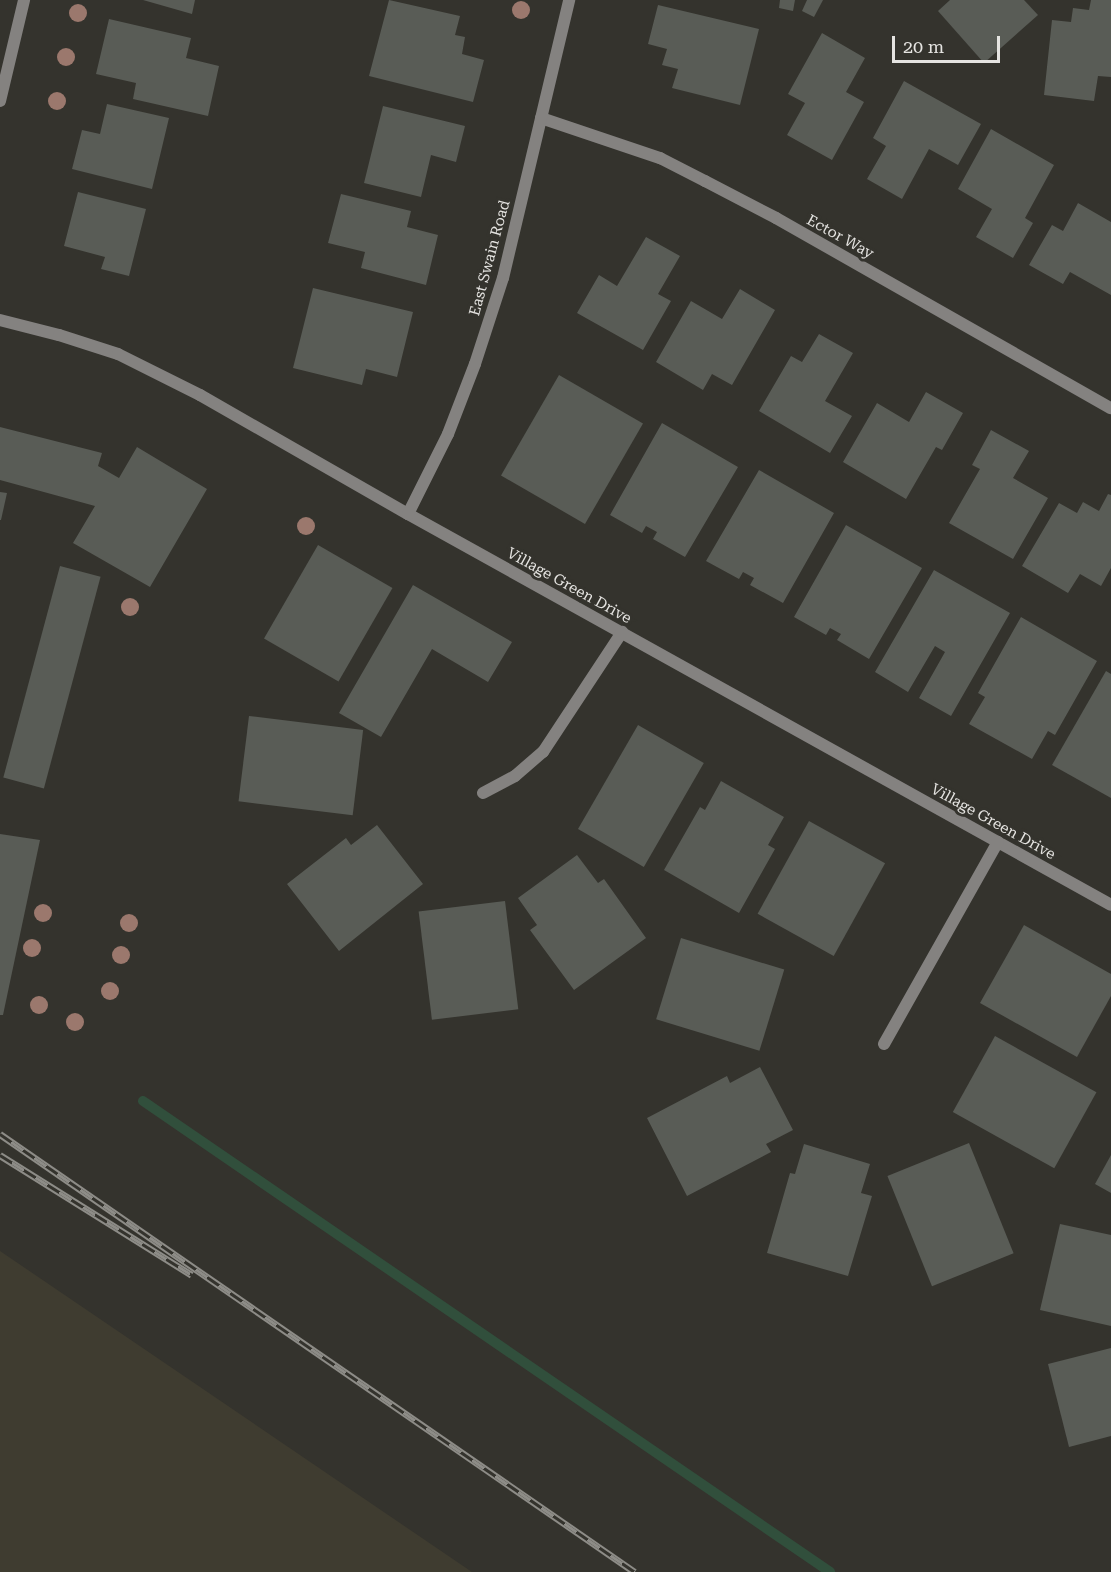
<!DOCTYPE html>
<style>
body{margin:0}
#map{position:relative;width:1111px;height:1572px;overflow:hidden;background:#34332d;font-family:"Roboto Serif",serif}
div>[style]{position:absolute}
[style*='--x']{left:calc(var(--x)*1px);top:calc(var(--y)*1px);width:calc(var(--w)*1px);rotate:calc(var(--a)*1deg)}
.built>*{inset:0;background:#3f3c30}
.stream>*{height:10px;margin:-5px;padding:0 5px;transform-origin:5px;border-radius:5px;background:#314f3c}
.building>*{inset:0;background:#595c56;transform-origin:0 0}
.minor>*{height:12px;margin:-6px;padding:0 6px;transform-origin:6px;border-radius:6px;background:#848280}
.rail>*{height:7px;margin-top:-3.5px;transform-origin:0;background:repeating-linear-gradient(90deg,#34332d 0 14px,#8d8c87 0 28px);box-sizing:border-box;border-block:2px solid #8d8c87}
.trees>*{width:18px;height:18px;margin:-9px;border-radius:50%;background:#9b786d}
span{translate:-50% -50%;white-space:nowrap;text-align:center;line-height:1.15;-webkit-text-stroke:6px #34332d;paint-order:stroke}
.street-label{font-size:15px;color:#e5e4e1}
.scale{position:absolute;left:892px;top:36px;width:108px;height:27px;box-sizing:border-box;border:3px solid #e5e4e1;border-top:0;padding-left:8px;font-size:18px;line-height:21px;white-space:nowrap;color:#e5e4e1;-webkit-text-stroke:4px #34332d;paint-order:stroke}
</style>
<div id="map">
<div class="built">
<i style="clip-path:polygon(0 1251px,472px 1572px,0 1572px)"></i>
</div>
<div class="stream">
<i style="--x:143;--y:1101;--w:833;--a:34.43"></i>
</div>
<div class="building">
<i style="clip-path:polygon(143px 0,195px 0,192px 14px)"></i>
<i style="clip-path:polygon(389px 0,460px 16px,455px 35px,465px 37px,462px 54px,484px 60px,473px 102px,369px 76px)"></i>
<i style="clip-path:polygon(780px 0,795px 0,793px 11px,779px 8px)"></i>
<i style="clip-path:polygon(807px 0,823px 0,814px 17px,802px 11px)"></i>
<i style="clip-path:polygon(950px 0,1024px 0,1038px 15px,984px 63px,938px 11px)"></i>
<i style="clip-path:polygon(1091px 0,1111px 0,1111px 77px,1098px 76px,1094px 101px,1044px 95px,1052px 20px,1071px 22px,1073px 8px,1089px 10px)"></i>
<i style="clip-path:polygon(658px 5px,759px 29px,740px 105px,672px 88px,678px 69px,662px 65px,667px 49px,648px 44px)"></i>
<i style="clip-path:polygon(109px 19px,191px 38px,186px 58px,219px 66px,208px 116px,133px 99px,136px 83px,96px 74px)"></i>
<i style="clip-path:polygon(822px 33px,865px 58px,846px 92px,864px 102px,832px 160px,787px 135px,805px 103px,788px 94px)"></i>
<i style="clip-path:polygon(904px 81px,981px 124px,958px 165px,929px 149px,902px 199px,867px 179px,886px 146px,873px 138px)"></i>
<i style="clip-path:polygon(107px 104px,169px 118px,152px 189px,72px 169px,82px 130px,100px 134px)"></i>
<i style="clip-path:polygon(383px 106px,465px 126px,456px 162px,431px 155px,421px 197px,364px 183px)"></i>
<i style="clip-path:polygon(991px 129px,1054px 165px,1025px 218px,1033px 223px,1013px 258px,976px 237px,992px 209px,958px 189px)"></i>
<i style="clip-path:polygon(78px 192px,146px 209px,129px 276px,101px 269px,105px 257px,64px 246px)"></i>
<i style="clip-path:polygon(341px 194px,411px 211px,407px 227px,438px 235px,426px 285px,361px 268px,365px 252px,328px 243px)"></i>
<i style="clip-path:polygon(1078px 203px,1111px 222px,1111px 295px,1070px 272px,1063px 284px,1029px 265px,1052px 225px,1063px 231px)"></i>
<i style="clip-path:polygon(646px 237px,680px 256px,658px 294px,671px 301px,643px 350px,577px 313px,599px 275px,617px 286px)"></i>
<i style="clip-path:polygon(313px 288px,413px 312px,397px 377px,366px 369px,362px 385px,293px 368px)"></i>
<i style="clip-path:polygon(740px 289px,775px 310px,732px 385px,712px 374px,703px 390px,656px 362px,691px 301px,722px 319px)"></i>
<i style="clip-path:polygon(819px 334px,853px 353px,825px 401px,852px 416px,830px 453px,759px 411px,791px 356px,802px 362px)"></i>
<i style="left:559px;top:375px;width:97px;height:116px;rotate:30deg"></i>
<i style="clip-path:polygon(926px 392px,963px 413px,942px 450px,936px 447px,906px 499px,843px 462px,877px 403px,909px 422px)"></i>
<i style="clip-path:polygon(662px 423px,738px 467px,685px 557px,653px 539px,657px 532px,646px 526px,642px 533px,610px 515px)"></i>
<i style="clip-path:polygon(0 427px,102px 453px,98px 466px,119px 478px,137px 447px,207px 489px,150px 587px,73px 543px,95px 506px,0 480px)"></i>
<i style="clip-path:polygon(991px 430px,1029px 451px,1013px 478px,1048px 498px,1013px 559px,949px 523px,980px 469px,972px 465px)"></i>
<i style="clip-path:polygon(759px 470px,834px 513px,783px 603px,750px 585px,754px 578px,743px 572px,739px 579px,706px 561px)"></i>
<i style="clip-path:polygon(0 492px,7px 493px,1px 520px,0 520px)"></i>
<i style="clip-path:polygon(1108px 494px,1111px 495px,1111px 568px,1101px 586px,1080px 574px,1068px 593px,1022px 566px,1059px 503px,1077px 513px,1083px 502px,1099px 511px)"></i>
<i style="clip-path:polygon(846px 525px,922px 568px,869px 659px,837px 640px,841px 634px,830px 628px,826px 635px,794px 617px)"></i>
<i style="left:318px;top:545px;width:86px;height:108px;rotate:30deg"></i>
<i style="left:60px;top:566px;width:42px;height:219px;rotate:15deg"></i>
<i style="clip-path:polygon(934px 570px,1010px 613px,951px 716px,919px 698px,945px 652px,935px 646px,908px 692px,875px 672px)"></i>
<i style="clip-path:polygon(413px 585px,512px 642px,488px 682px,432px 649px,381px 737px,339px 713px)"></i>
<i style="clip-path:polygon(1021px 617px,1097px 661px,1055px 735px,1048px 731px,1032px 759px,969px 724px,985px 697px,978px 693px)"></i>
<i style="clip-path:polygon(1106px 671px,1111px 674px,1111px 798px,1052px 765px)"></i>
<i style="left:249px;top:716px;width:115px;height:86px;rotate:7deg"></i>
<i style="left:638px;top:725px;width:76px;height:120px;rotate:30deg"></i>
<i style="clip-path:polygon(721px 781px,784px 817px,768px 845px,775px 849px,739px 913px,664px 870px,700px 807px,705px 810px)"></i>
<i style="left:809px;top:821px;width:87px;height:106px;rotate:29deg"></i>
<i style="clip-path:polygon(377px 825px,423px 884px,339px 951px,287px 884px,346px 838px,351px 845px)"></i>
<i style="clip-path:polygon(0 834px,40px 840px,3px 1015px,0 1015px)"></i>
<i style="clip-path:polygon(577px 855px,598px 883px,604px 879px,646px 938px,574px 990px,530px 930px,537px 925px,518px 898px)"></i>
<i style="left:505px;top:901px;width:109px;height:87px;rotate:83deg"></i>
<i style="clip-path:polygon(1024px 925px,1111px 974px,1111px 996px,1077px 1057px,980px 1003px)"></i>
<i style="left:681px;top:938px;width:108px;height:85px;rotate:17deg"></i>
<i style="left:995px;top:1036px;width:116px;height:87px;rotate:29deg"></i>
<i style="clip-path:polygon(760px 1067px,793px 1130px,766px 1144px,771px 1152px,687px 1196px,647px 1118px,727px 1076px,730px 1083px)"></i>
<i style="left:969px;top:1143px;width:119px;height:88px;rotate:68deg"></i>
<i style="clip-path:polygon(804px 1144px,870px 1164px,861px 1193px,872px 1196px,848px 1276px,767px 1253px,790px 1173px,795px 1174px)"></i>
<i style="clip-path:polygon(1111px 1155px,1111px 1193px,1095px 1184px)"></i>
<i style="clip-path:polygon(1060px 1224px,1111px 1235px,1111px 1326px,1040px 1310px)"></i>
<i style="clip-path:polygon(1111px 1348px,1111px 1436px,1069px 1447px,1048px 1364px)"></i>
</div>
<div class="minor">
<i style="--x:0;--y:101;--w:104;--a:-76.6"></i>
<i style="--x:541;--y:118;--w:126;--a:18.6"></i>
<i style="--x:660;--y:158;--w:51;--a:27.1"></i>
<i style="--x:705;--y:181;--w:80;--a:27.5"></i>
<i style="--x:776;--y:218;--w:385;--a:29.6"></i>
<i style="--x:0;--y:320;--w:61;--a:14.3"></i>
<i style="--x:59;--y:335;--w:62;--a:17.9"></i>
<i style="--x:118;--y:354;--w:92;--a:26.6"></i>
<i style="--x:200;--y:395;--w:240;--a:29.8"></i>
<i style="--x:408;--y:514;--w:804;--a:29.08"></i>
<i style="--x:408;--y:514;--w:89;--a:-63.4"></i>
<i style="--x:448;--y:434;--w:75;--a:-68.9"></i>
<i style="--x:475;--y:364;--w:90;--a:-72"></i>
<i style="--x:503;--y:278;--w:286;--a:-76.6"></i>
<i style="--x:483;--y:793;--w:36;--a:-28"></i>
<i style="--x:515;--y:776;--w:37;--a:-41"></i>
<i style="--x:543;--y:752;--w:144;--a:-56.6"></i>
<i style="--x:884;--y:1044;--w:232;--a:-60.6"></i>
</div>
<div class="rail">
<i style="--x:0;--y:1134;--w:771;--a:34.6"></i>
<i style="--x:0;--y:1155;--w:226;--a:32"></i>
</div>
<div class="trees">
<i style="left:521px;top:10px"></i>
<i style="left:78px;top:13px"></i>
<i style="left:66px;top:57px"></i>
<i style="left:57px;top:101px"></i>
<i style="left:306px;top:526px"></i>
<i style="left:130px;top:607px"></i>
<i style="left:43px;top:913px"></i>
<i style="left:129px;top:923px"></i>
<i style="left:32px;top:948px"></i>
<i style="left:121px;top:955px"></i>
<i style="left:110px;top:991px"></i>
<i style="left:39px;top:1005px"></i>
<i style="left:75px;top:1022px"></i>
</div>
<div class="street-label">
<span style="left:840px;top:237px;rotate:29deg">Ector Way</span>
<span style="left:490px;top:258px;rotate:-75deg">East Swain Road</span>
<span style="left:569px;top:586px;rotate:29deg">Village Green Drive</span>
<span style="left:993px;top:822px;rotate:29deg">Village Green Drive</span>
</div>
<div class="scale">20 m</div>
</div>
